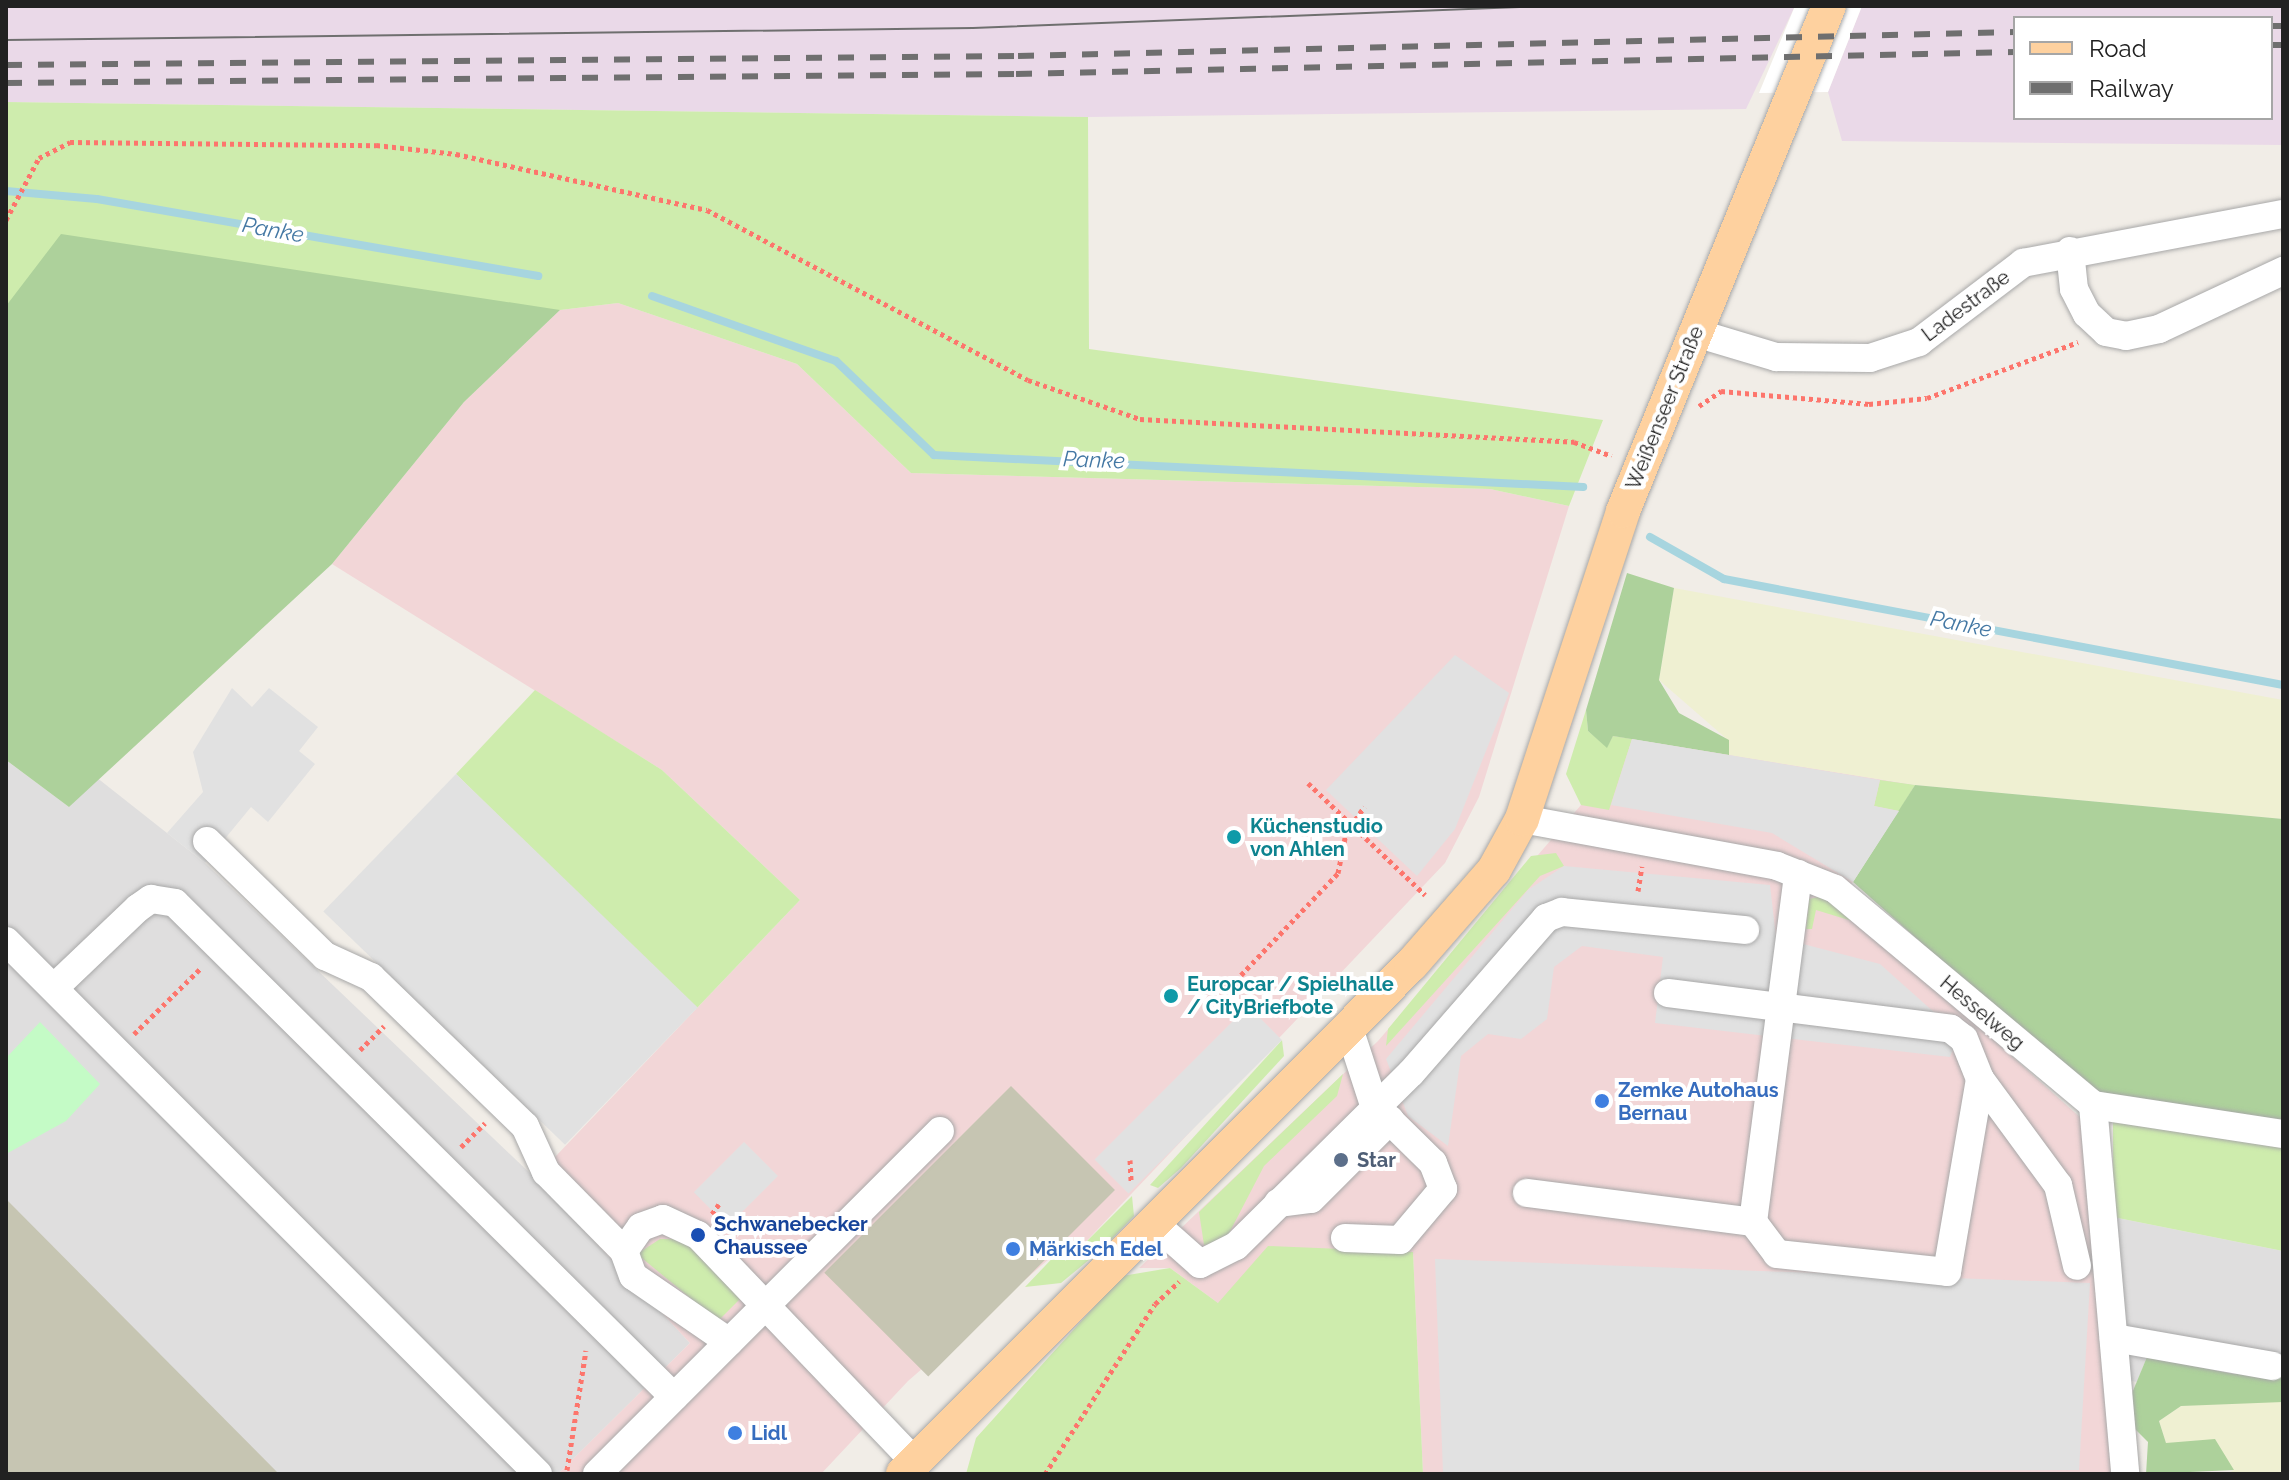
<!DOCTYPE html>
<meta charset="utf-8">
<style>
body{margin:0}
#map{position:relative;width:2289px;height:1480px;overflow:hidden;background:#f1ede7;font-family:Raleway,sans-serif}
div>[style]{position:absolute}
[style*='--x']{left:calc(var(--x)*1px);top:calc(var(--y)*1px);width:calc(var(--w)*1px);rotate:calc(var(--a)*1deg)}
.residential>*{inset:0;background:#dfdede}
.commercial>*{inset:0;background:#f2d6d7}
.industrial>*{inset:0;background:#ead9e8}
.construction>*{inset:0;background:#c6c5b2;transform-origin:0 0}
.farmland>*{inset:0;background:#eff0d2}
.grass>*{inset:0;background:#ceecad}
.forest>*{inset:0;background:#add19b}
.park>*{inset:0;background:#c4fbc6}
.parking>*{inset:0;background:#e1e1e1;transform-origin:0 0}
.pier>*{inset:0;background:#fff}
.stream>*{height:8px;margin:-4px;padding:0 4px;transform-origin:4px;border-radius:4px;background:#a7d5df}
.path>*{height:5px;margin-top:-2.5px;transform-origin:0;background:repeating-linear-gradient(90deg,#fd756c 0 4px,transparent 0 8px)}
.roads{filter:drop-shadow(0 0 2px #a8a8a8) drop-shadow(0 0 2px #a8a8a8)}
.minor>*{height:28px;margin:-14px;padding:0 14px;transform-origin:14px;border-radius:14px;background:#fff}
.major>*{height:34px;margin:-17px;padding:0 17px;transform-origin:17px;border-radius:17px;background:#fed19f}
.tram>*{height:2px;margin:-1px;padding:0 1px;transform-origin:1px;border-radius:1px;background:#6f6f6f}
.rail>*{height:6px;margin-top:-3px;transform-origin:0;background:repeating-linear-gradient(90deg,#6f6f6f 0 16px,transparent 0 32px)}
.dots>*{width:22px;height:22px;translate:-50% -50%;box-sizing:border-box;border:4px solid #fff;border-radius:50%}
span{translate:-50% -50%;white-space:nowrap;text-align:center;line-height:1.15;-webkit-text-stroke:8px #fff;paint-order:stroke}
.street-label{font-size:20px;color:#212121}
.culture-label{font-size:20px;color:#0d838f;font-weight:700}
.left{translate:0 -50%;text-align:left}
.shop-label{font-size:20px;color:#366cbe;font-weight:700}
.service-label{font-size:20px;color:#4e5e75;font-weight:700}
.transit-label{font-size:20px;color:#164399;font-weight:700}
.water-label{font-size:22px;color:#4478a4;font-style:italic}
.frame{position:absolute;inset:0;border:8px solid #212121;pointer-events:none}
.legend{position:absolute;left:2013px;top:16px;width:260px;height:104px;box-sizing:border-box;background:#fff;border:2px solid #a6a6a6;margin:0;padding:10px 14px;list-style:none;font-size:24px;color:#212121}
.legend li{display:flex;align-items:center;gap:16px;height:40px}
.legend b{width:40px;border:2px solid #a6a6a6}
</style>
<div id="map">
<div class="residential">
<i style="clip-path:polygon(6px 760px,69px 807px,96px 777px,205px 863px,535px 1178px,690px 1343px,558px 1474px,275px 1474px,6px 1210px)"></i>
<i style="clip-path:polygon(2113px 1217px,2283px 1251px,2283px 1374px,2234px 1374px,2147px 1357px,2137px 1382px,2122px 1379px)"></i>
</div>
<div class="commercial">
<i style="clip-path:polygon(618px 303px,797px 364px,911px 473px,1490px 489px,1569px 506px,1479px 797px,1445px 863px,1079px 1249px,1064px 1246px,908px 1381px,821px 1474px,558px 1474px,690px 1343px,535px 1178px,800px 900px,662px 770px,332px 564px,464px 402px,560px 310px)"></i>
<i style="clip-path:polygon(1613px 736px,1915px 785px,1840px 902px,2083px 1120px,2113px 1474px,1423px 1474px,1413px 1252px,1218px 1303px,1170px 1268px,1139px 1268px,1378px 1041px,1581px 805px)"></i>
</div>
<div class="industrial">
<i style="clip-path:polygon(6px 6px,1795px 6px,1746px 109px,1088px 117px,6px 102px)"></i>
<i style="clip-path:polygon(evenodd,1862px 6px,2283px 6px,2283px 145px,1842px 141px,1828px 92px,1862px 6px,2015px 18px,2271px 18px,2271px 118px,2015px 118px,2015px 18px)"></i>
</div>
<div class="construction">
<i style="left:1011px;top:1086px;width:147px;height:264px;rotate:45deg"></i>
<i style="clip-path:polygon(6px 1199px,279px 1474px,6px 1474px)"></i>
</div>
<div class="farmland">
<i style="clip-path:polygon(1674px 588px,2283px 700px,2283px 819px,1915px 785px,1729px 755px,1728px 740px,1659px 680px)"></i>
<i style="clip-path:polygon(2251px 1399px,2283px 1402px,2283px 1474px,2227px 1474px,2234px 1470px,2166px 1443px,2159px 1421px,2181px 1406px)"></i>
</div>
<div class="grass">
<i style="clip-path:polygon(6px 102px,1088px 117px,1089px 349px,1603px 420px,1569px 506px,1490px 489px,911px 473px,797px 364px,618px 303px,560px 310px,6px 306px)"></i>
<i style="clip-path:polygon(535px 690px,662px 770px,800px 900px,696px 1009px,456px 774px)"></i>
<i style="clip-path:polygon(1586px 710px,1588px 731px,1607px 747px,1613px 736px,1632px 739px,1609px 810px,1581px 805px,1566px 774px)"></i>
<i style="clip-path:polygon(1880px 780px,1915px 785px,1899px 811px,1874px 806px)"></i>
<i style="clip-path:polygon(1556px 853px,1564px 866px,1540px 876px,1386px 1046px,1388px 1029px,1531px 856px)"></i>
<i style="clip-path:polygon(1818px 897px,1840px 902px,1865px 925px,1816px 910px,1812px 929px,1806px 929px,1809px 899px)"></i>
<i style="clip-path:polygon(1282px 1040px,1284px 1056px,1181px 1168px,1158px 1188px,1150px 1185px)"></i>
<i style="clip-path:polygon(1343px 1074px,1337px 1096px,1264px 1166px,1224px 1243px,1204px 1245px,1199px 1212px)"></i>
<i style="clip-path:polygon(2113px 1117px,2283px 1142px,2283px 1251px,2113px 1217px)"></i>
<i style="clip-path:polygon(1132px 1196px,1134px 1216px,1101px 1250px,1061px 1283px,1025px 1287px,1064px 1246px,1079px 1249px)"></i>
<i style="clip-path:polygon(660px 1239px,683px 1239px,744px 1295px,718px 1321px,637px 1254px)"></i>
<i style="clip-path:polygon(1268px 1246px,1413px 1252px,1423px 1474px,966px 1474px,976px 1438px,1122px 1276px,1170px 1268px,1218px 1303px)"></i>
</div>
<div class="forest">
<i style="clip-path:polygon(61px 234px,560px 310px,464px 402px,332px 564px,69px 807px,6px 760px,6px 306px)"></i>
<i style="clip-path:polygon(1627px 573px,1674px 588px,1659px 680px,1679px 713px,1729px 740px,1729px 755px,1613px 736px,1607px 748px,1588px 731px,1586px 710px)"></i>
<i style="clip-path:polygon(1915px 785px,2283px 819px,2283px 1125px,2087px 1090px,1853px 882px)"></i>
<i style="clip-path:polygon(2147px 1357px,2234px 1374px,2283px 1374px,2283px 1402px,2181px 1406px,2159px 1421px,2166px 1443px,2215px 1439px,2234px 1470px,2146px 1474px,2148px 1442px,2130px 1424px,2130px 1398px)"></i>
</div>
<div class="park">
<i style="clip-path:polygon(40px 1022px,100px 1084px,66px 1121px,6px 1154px,6px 1058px)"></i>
</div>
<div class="parking">
<i style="clip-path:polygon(1455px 655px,1509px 693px,1455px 829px,1417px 876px,1326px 790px)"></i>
<i style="clip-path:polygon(232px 688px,252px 707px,269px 688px,318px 727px,299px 751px,315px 764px,268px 822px,251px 807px,205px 863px,167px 833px,203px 792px,193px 752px)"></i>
<i style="clip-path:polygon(1632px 739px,1880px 780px,1874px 806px,1899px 811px,1853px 882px,1772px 833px,1611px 805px)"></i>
<i style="left:456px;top:774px;width:336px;height:191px;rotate:44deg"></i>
<i style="clip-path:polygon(1564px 866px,1770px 885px,1776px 937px,1880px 964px,1936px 1014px,1956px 1042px,1950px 1057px,1655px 1023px,1663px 957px,1582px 946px,1554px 967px,1547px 1019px,1521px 1039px,1488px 1034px,1461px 1056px,1448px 1146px,1408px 1116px,1386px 1059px,1528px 890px)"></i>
<i style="left:1248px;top:1006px;width:48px;height:217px;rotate:45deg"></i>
<i style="left:744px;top:1142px;width:48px;height:71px;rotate:45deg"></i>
<i style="clip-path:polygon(1435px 1259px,2090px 1283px,2079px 1470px,1443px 1472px)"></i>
</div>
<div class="pier">
<i style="clip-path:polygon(1795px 6px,1862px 6px,1828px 92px,1759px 93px)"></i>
</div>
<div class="stream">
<i style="--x:6;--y:191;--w:91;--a:5"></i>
<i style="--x:97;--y:199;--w:448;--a:9.9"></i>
<i style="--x:652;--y:296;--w:195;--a:19.5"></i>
<i style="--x:836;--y:361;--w:136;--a:43.8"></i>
<i style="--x:934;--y:455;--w:650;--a:2.82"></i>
<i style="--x:1650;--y:537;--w:85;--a:29.6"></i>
<i style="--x:1724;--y:579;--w:569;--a:10.74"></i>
</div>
<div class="path">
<i style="--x:6;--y:220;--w:70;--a:-62"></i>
<i style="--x:39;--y:158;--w:35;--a:-27"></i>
<i style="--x:70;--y:142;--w:306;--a:0.6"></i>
<i style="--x:376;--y:145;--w:81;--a:6.4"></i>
<i style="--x:456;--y:154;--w:257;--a:12.6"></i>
<i style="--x:707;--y:210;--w:363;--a:27.9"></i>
<i style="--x:1028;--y:380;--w:119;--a:19.2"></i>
<i style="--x:1140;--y:419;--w:435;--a:3"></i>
<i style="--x:1574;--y:442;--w:40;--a:20.2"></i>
<i style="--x:1699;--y:406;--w:27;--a:-34"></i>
<i style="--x:1721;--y:391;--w:149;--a:5"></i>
<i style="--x:1869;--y:404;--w:58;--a:-5.9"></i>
<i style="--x:1927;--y:398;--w:161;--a:-20.3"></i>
<i style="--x:1308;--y:783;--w:162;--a:43.7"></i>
<i style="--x:1638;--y:891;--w:25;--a:-81"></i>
<i style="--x:1241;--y:975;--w:141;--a:-46.4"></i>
<i style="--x:1338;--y:873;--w:41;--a:-78.7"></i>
<i style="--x:1346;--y:833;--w:32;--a:-55"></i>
<i style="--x:134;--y:1034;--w:94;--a:-44.6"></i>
<i style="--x:360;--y:1050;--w:34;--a:-45"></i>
<i style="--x:461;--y:1147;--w:34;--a:-45"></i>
<i style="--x:1130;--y:1160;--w:22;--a:87"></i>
<i style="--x:712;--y:1214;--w:12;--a:-55"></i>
<i style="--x:567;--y:1470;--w:121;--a:-81"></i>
<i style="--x:1045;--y:1474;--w:202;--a:-57.1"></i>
<i style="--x:1155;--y:1304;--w:33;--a:-43"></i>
</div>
<div class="roads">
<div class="minor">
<i style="--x:2070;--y:251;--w:38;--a:84"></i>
<i style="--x:2074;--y:289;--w:28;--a:63"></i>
<i style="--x:2087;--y:314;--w:26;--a:43"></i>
<i style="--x:2106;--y:332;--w:20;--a:11"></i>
<i style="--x:2126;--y:336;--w:34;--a:-12"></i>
<i style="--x:2159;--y:329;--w:137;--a:-25.1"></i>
<i style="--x:1696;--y:333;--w:84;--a:16.7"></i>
<i style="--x:1776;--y:357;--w:94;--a:0.6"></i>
<i style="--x:1870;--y:358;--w:52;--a:-18.1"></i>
<i style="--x:1919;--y:342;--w:131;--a:-37.2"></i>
<i style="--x:2023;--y:263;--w:265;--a:-10.7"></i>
<i style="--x:1522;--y:819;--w:259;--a:10.4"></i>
<i style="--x:1777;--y:866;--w:62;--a:21.6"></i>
<i style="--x:1835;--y:889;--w:336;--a:39.9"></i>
<i style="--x:2093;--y:1105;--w:370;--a:85"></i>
<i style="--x:207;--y:841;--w:165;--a:44.3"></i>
<i style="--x:325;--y:956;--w:51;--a:24.5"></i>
<i style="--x:371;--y:977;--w:214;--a:44.1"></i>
<i style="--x:525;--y:1126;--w:51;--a:65.5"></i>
<i style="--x:546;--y:1172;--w:111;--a:45.4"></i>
<i style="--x:6;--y:941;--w:753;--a:45.05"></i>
<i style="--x:55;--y:987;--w:115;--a:-43.6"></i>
<i style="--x:138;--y:908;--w:16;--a:-35"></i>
<i style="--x:151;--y:899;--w:24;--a:9"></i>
<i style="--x:175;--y:903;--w:702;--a:44.71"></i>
<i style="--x:1668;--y:993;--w:285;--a:7.2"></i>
<i style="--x:1951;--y:1029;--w:16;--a:38"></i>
<i style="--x:1964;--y:1039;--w:43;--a:68.2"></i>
<i style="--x:2093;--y:1105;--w:192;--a:8.7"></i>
<i style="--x:1527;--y:1193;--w:228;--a:7.3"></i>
<i style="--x:1753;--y:1222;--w:351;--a:-82.6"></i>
<i style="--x:1278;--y:1203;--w:33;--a:-7"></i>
<i style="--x:1311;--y:1199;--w:112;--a:-45"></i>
<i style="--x:1753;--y:1222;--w:40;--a:53"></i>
<i style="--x:1777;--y:1254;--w:171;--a:6"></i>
<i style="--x:1947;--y:1272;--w:196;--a:-80.3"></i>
<i style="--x:1980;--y:1079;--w:132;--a:53.7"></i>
<i style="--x:2058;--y:1185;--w:83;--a:76.8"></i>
<i style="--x:1155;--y:1224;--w:60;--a:41.6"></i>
<i style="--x:1200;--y:1264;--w:40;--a:-26.6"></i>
<i style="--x:1236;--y:1246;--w:246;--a:-44.7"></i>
<i style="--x:1411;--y:1073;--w:206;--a:-48.9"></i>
<i style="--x:1546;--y:918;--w:17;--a:-21"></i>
<i style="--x:1562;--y:912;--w:184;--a:5.6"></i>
<i style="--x:1345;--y:1238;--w:55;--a:2.1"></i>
<i style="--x:1400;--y:1240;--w:67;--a:-49.9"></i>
<i style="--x:1443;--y:1189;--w:28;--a:-111"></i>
<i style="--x:1433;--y:1163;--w:83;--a:-135.5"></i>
<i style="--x:1374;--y:1105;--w:81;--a:-108"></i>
<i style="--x:2114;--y:1338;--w:161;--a:10"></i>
<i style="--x:729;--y:1342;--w:116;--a:-145.5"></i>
<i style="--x:633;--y:1276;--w:27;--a:-110"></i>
<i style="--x:624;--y:1251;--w:29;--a:-55"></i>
<i style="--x:641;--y:1227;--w:23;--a:-20"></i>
<i style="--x:663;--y:1219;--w:38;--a:25"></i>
<i style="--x:698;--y:1235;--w:314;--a:46.3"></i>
<i style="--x:597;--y:1474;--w:485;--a:-45"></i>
</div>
<div class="major">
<i style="--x:903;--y:1474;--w:719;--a:-45.06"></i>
<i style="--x:1411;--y:965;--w:126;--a:-48.9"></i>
<i style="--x:1494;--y:870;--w:58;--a:-61.2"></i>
<i style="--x:1522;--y:819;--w:324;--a:-71.8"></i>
<i style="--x:1623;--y:511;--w:545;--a:-67.81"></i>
</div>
</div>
<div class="tram">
<i style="--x:6;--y:40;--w:967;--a:-0.71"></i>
<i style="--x:973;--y:28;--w:576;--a:-2.19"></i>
</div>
<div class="rail">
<i style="--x:2271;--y:26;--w:12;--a:0"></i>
<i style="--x:2271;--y:45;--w:12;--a:0"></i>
<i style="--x:6;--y:65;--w:1012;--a:-0.51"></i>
<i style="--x:1018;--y:56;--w:997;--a:-1.38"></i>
<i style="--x:6;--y:83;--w:1010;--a:-0.51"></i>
<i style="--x:1016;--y:74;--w:999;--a:-1.26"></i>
</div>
<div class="dots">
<i style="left:1234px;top:837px;background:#0f9aa8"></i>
<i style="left:1171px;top:996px;background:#0f9aa8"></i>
<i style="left:1602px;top:1101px;background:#3f7fe0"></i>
<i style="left:1341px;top:1160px;background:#5c6f8a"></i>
<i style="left:698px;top:1235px;background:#1a4fb4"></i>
<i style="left:1013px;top:1249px;background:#3f7fe0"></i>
<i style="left:735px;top:1433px;background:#3f7fe0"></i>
</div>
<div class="street-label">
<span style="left:1966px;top:306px;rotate:-37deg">Ladestraße</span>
<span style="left:1665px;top:408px;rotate:-68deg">Weißenseer Straße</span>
<span style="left:1982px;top:1013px;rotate:40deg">Hesselweg</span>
</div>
<div class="culture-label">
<span class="left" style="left:1250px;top:838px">Küchenstudio<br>von Ahlen</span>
<span class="left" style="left:1187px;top:996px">Europcar / Spielhalle<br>/ CityBriefbote</span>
</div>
<div class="shop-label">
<span class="left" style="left:1618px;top:1102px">Zemke Autohaus<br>Bernau</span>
<span class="left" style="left:1029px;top:1249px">Märkisch Edel</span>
<span class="left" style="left:751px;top:1433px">Lidl</span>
</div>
<div class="service-label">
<span class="left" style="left:1357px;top:1160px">Star</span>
</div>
<div class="transit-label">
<span class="left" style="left:714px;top:1236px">Schwanebecker<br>Chaussee</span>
</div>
<div class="water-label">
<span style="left:273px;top:230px;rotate:10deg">Panke</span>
<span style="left:1094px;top:460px;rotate:2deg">Panke</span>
<span style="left:1961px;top:624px;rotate:11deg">Panke</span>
</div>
<div class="frame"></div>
<ul class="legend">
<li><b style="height:10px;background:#fed19f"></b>Road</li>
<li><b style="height:10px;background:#6f6f6f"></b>Railway</li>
</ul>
</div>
